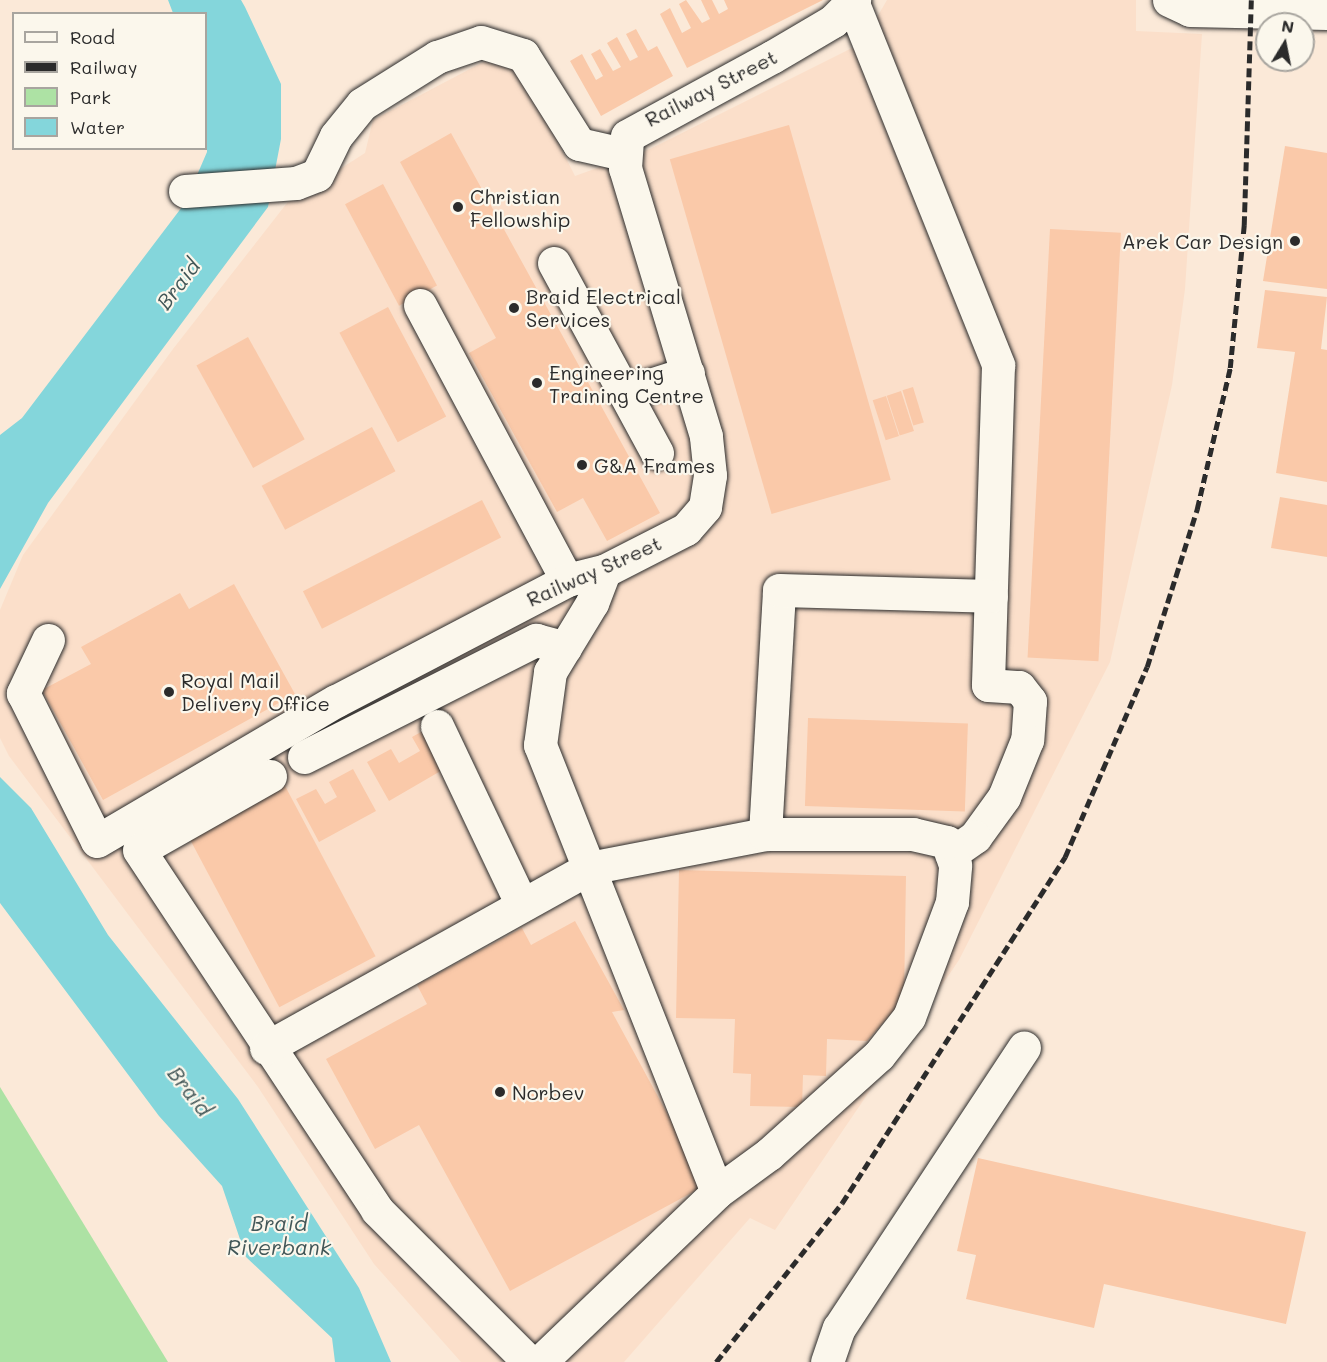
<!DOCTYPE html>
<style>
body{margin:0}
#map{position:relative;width:1327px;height:1362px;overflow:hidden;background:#fbe9d8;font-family:Mali,sans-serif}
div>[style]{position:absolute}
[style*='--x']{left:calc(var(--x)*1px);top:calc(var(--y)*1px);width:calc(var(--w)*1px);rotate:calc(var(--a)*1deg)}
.built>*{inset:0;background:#fbdfca}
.green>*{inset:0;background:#ade2a4}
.water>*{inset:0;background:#84d6db}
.building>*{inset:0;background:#fac9a9;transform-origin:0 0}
.roads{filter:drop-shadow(0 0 2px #2b2b2b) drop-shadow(0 0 2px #2b2b2b)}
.minor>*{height:33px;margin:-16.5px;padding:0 16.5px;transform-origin:16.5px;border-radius:16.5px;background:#fbf7ec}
.rail>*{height:4.5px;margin-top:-2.25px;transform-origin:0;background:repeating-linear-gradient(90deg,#2b2b2b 0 9px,transparent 0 13.5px)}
.dots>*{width:16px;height:16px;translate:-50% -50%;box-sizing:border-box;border:3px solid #fbf7ec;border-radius:50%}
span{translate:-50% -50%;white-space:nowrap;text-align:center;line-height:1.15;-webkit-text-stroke:4.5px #fbf7ec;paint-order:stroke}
.street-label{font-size:20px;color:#2b2b2b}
.poi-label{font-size:20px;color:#2b2b2b}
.left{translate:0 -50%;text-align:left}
.right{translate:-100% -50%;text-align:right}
.water-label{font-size:21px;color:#415657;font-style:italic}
.legend{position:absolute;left:12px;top:12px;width:195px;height:138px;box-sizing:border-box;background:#fbf7ec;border:2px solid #a8a59f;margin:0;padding:8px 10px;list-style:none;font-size:18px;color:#2b2b2b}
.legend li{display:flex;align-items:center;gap:12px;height:30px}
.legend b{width:30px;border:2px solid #a8a59f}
.north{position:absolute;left:1255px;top:12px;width:60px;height:60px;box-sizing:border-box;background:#fbf7ec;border:2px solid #a8a59f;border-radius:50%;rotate:10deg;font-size:16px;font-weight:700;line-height:24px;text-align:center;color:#2b2b2b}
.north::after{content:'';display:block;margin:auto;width:21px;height:27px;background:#2b2b2b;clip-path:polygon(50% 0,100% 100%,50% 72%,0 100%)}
</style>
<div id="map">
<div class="built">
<i style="clip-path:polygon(887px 0,1136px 0,1136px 31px,1202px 34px,1185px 289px,1172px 385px,1110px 662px,959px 960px,775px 1230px,750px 1218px,624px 1362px,461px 1362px,374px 1264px,258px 1087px,9px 756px,0 738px,0 610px,23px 555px,173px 349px,287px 203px,365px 153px,373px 120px,489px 59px,521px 69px,575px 176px,650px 149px,862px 43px)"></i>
</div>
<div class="green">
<i style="clip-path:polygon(0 1087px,168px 1362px,0 1362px)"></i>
</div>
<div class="water">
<i style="clip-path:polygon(168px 0,241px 0,245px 7px,281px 84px,281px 139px,268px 207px,48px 503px,0 589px,0 435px,22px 418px,185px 203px,207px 152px,206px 14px,173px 13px)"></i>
<i style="clip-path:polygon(0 777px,31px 808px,108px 935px,238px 1099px,359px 1288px,391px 1362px,335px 1362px,332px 1338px,246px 1257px,222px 1186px,159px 1116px,0 903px)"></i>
</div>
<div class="building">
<i style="clip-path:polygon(686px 0,702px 23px,710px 19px,701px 0,712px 0,719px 14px,728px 9px,724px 0,823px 0,687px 68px,660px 14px,670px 8px,682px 33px,691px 28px,679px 4px)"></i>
<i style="clip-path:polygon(636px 29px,648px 51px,657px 46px,673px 76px,601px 116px,570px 61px,582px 54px,596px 80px,603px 76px,591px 54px,600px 49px,613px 71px,621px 67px,607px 43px,617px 37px,630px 61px,638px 57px,626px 34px)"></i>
<i style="left:789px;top:125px;width:369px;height:124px;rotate:74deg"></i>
<i style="clip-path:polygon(451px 133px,660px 513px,607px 541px,583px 498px,557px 512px,469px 353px,496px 338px,400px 162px)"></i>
<i style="clip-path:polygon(1285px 146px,1327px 153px,1327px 289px,1263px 281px)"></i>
<i style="left:383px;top:184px;width:115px;height:43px;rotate:62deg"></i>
<i style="left:1050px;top:229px;width:71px;height:429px;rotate:3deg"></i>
<i style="clip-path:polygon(1265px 290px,1327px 297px,1321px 349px,1327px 350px,1327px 482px,1276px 473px,1295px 352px,1257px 348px)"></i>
<i style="left:388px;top:307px;width:124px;height:55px;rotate:62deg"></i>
<i style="left:248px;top:337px;width:117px;height:59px;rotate:61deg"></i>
<i style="left:913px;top:387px;width:37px;height:11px;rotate:73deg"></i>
<i style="left:901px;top:391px;width:42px;height:15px;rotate:72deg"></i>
<i style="left:886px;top:396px;width:42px;height:14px;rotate:72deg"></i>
<i style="left:372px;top:427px;width:50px;height:125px;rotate:62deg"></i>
<i style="clip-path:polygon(1280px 497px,1327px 505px,1327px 557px,1271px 548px)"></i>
<i style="left:482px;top:500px;width:42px;height:201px;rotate:63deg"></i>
<i style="clip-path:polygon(234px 584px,295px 694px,103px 800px,42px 690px,91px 664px,81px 647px,180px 593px,189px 609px)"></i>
<i style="left:808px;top:718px;width:160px;height:88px;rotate:2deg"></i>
<i style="clip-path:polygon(430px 727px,451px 765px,389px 801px,367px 762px,391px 749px,399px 763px,420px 751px,412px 737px)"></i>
<i style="clip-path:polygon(353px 769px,376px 811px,319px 842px,296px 799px,316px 789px,325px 804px,337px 797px,329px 782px)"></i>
<i style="left:284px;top:784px;width:195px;height:109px;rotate:62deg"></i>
<i style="clip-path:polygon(679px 870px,906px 876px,904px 999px,867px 1041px,827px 1039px,826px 1076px,803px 1075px,802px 1107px,750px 1106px,751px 1074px,733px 1073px,735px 1019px,676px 1018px)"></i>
<i style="clip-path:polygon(575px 921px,624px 1010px,612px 1012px,706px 1185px,510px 1291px,419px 1125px,375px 1149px,326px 1059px,427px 1004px,417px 985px,522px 928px,531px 945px)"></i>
<i style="clip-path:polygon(978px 1158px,1306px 1232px,1286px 1324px,1104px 1284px,1094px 1328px,966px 1299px,976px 1255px,957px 1251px)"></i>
</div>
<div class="roads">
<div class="minor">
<i style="--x:1169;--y:0;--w:23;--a:25"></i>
<i style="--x:1190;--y:10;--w:137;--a:1.3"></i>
<i style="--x:854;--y:6;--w:387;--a:68.1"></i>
<i style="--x:998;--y:365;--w:320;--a:91.8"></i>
<i style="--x:988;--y:685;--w:31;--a:4"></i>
<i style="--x:1019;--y:687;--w:18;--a:52"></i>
<i style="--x:1030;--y:701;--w:39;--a:94"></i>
<i style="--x:1027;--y:740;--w:61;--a:112"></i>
<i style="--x:1004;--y:797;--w:49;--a:125.9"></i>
<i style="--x:975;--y:837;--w:29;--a:145"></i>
<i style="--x:185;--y:191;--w:111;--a:-4.1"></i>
<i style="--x:296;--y:183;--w:22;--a:-21"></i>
<i style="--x:317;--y:175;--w:43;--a:-64"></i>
<i style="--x:336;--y:136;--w:41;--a:-50.9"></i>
<i style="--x:362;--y:104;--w:89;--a:-32.1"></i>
<i style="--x:437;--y:57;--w:46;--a:-18.8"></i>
<i style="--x:481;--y:42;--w:44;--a:17.2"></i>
<i style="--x:523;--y:55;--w:105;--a:57.8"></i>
<i style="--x:579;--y:144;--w:45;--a:12.8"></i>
<i style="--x:554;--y:263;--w:216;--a:61.5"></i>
<i style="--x:420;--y:305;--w:312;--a:61.9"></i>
<i style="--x:625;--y:393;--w:66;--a:-17.6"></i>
<i style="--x:48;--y:640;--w:59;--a:115.3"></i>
<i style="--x:23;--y:693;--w:165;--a:63.4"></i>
<i style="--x:97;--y:841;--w:277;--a:-30.4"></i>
<i style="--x:336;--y:701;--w:261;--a:-27.6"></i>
<i style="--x:567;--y:580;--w:38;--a:-14"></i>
<i style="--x:604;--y:571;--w:92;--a:-27.1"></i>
<i style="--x:686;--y:529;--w:29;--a:-49"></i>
<i style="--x:705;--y:507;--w:32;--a:-81"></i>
<i style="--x:710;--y:475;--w:39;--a:-96"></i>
<i style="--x:706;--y:436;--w:280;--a:-106.8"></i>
<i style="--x:625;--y:168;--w:32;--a:-86"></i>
<i style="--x:627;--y:136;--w:165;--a:-28.6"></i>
<i style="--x:772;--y:57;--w:71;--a:-30.5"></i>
<i style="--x:833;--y:21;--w:30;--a:-45"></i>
<i style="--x:437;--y:726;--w:198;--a:64.6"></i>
<i style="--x:304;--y:757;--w:260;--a:-26.8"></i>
<i style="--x:536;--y:640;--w:30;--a:15"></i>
<i style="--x:270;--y:776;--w:150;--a:150.5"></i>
<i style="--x:139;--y:850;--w:432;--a:56.5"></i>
<i style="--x:377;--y:1210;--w:215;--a:45"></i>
<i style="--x:266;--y:1048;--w:370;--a:-29.1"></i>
<i style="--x:589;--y:868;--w:179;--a:-10.9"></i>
<i style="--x:765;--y:834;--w:244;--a:-86.7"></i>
<i style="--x:779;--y:590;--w:212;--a:1.6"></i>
<i style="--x:717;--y:1192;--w:64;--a:-36.2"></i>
<i style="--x:769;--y:1154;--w:148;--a:-42"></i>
<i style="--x:879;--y:1055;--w:48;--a:-51.7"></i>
<i style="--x:909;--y:1017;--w:123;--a:-69.5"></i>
<i style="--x:952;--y:902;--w:37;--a:-85"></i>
<i style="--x:955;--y:865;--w:24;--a:-109"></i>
<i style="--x:947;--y:842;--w:35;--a:-167"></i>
<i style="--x:913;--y:834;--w:148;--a:180"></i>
<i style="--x:540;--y:1362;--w:245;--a:-43.8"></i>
<i style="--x:717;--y:1192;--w:481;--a:-111.6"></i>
<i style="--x:540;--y:745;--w:74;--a:-82.2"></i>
<i style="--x:550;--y:672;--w:81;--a:-58.7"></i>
<i style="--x:592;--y:603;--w:34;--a:-69"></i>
<i style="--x:827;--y:1362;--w:36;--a:-71"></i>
<i style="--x:839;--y:1328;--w:336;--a:-56.6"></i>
</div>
</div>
<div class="rail">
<i style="--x:716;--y:1362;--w:203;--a:-51.6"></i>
<i style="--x:842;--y:1203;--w:412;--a:-57.2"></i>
<i style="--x:1065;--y:857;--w:207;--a:-66.7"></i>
<i style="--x:1147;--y:667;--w:166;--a:-72.4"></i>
<i style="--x:1197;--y:509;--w:145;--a:-76.8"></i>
<i style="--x:1230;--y:368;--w:144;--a:-84.4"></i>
<i style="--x:1244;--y:225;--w:225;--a:-88.2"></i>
</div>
<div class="dots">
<i style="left:458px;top:207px;background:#2b2b2b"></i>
<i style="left:1295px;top:241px;background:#2b2b2b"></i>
<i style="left:514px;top:308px;background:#2b2b2b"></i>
<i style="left:537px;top:383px;background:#2b2b2b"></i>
<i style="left:582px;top:465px;background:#2b2b2b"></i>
<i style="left:169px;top:692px;background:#2b2b2b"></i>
<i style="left:500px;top:1092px;background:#2b2b2b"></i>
</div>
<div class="street-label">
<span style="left:711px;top:88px;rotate:-27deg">Railway Street</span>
<span style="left:594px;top:571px;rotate:-24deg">Railway Street</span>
</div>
<div class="poi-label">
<span class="left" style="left:470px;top:208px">Christian<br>Fellowship</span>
<span class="right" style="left:1283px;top:241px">Arek Car Design</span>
<span class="left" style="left:526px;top:308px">Braid Electrical<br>Services</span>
<span class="left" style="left:549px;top:384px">Engineering<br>Training Centre</span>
<span class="left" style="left:594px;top:465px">G&amp;A Frames</span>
<span class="left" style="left:181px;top:692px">Royal Mail<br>Delivery Office</span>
<span class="left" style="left:512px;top:1092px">Norbev</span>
</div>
<div class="water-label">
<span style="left:178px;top:284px;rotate:-53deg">Braid</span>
<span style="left:190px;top:1091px;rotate:52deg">Braid</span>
<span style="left:279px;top:1235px">Braid<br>Riverbank</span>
</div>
<ul class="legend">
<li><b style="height:8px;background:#fbf7ec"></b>Road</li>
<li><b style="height:8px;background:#2b2b2b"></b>Railway</li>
<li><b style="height:16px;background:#ade2a4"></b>Park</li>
<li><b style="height:16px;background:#84d6db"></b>Water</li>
</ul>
<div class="north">N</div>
</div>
